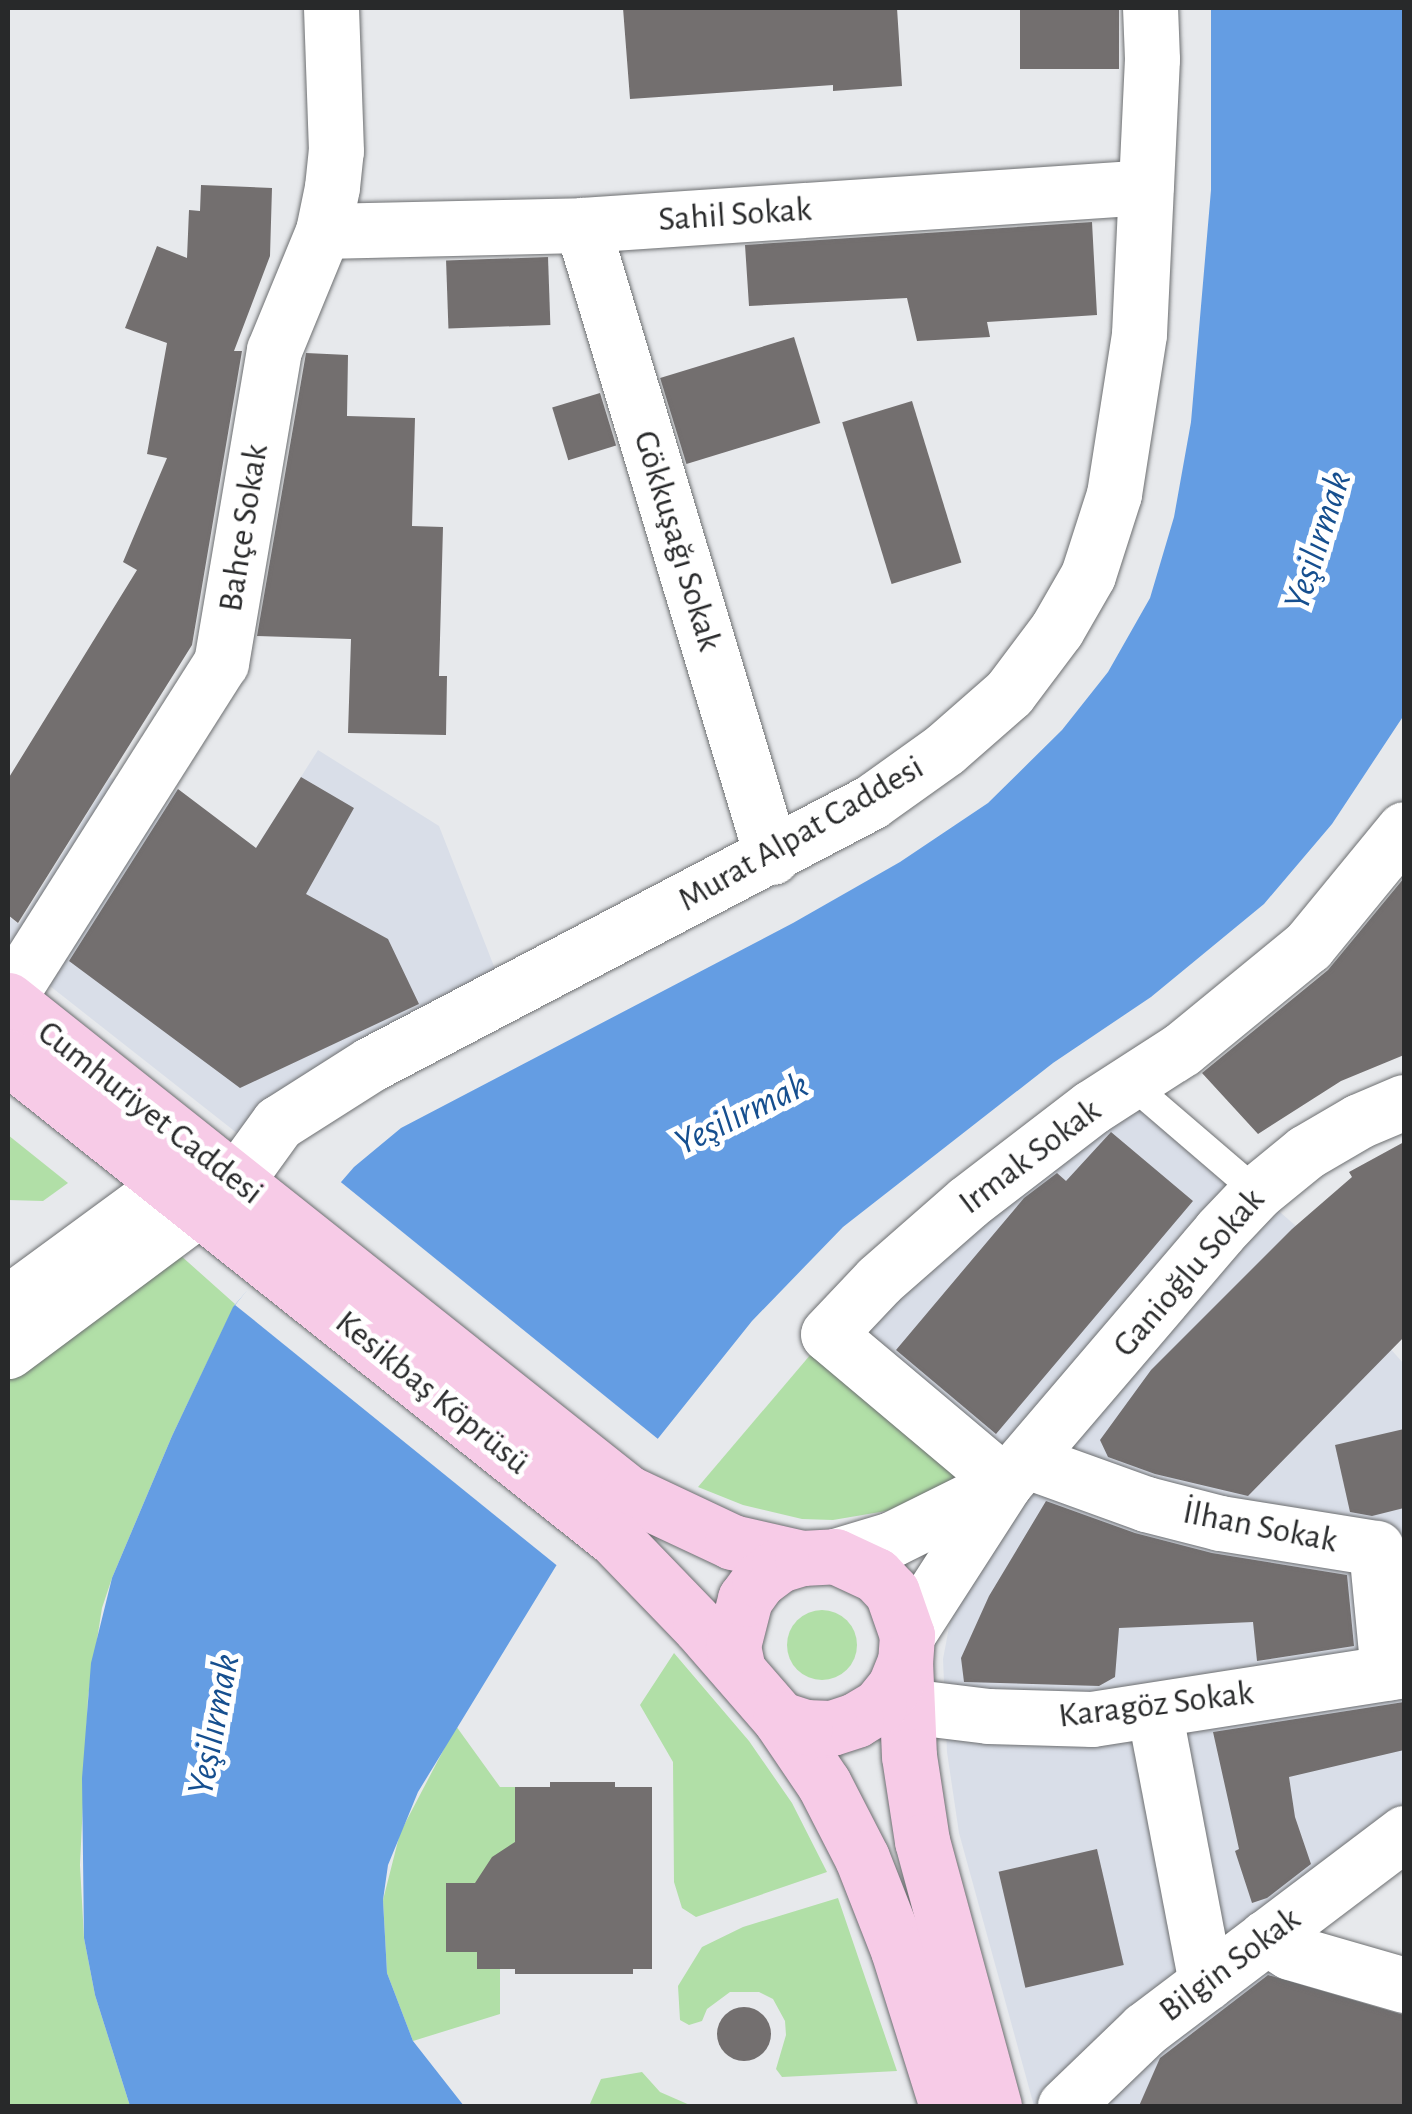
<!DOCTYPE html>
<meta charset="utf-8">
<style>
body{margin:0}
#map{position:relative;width:1412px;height:2114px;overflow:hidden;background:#e7e9ec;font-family:"Alegreya Sans",sans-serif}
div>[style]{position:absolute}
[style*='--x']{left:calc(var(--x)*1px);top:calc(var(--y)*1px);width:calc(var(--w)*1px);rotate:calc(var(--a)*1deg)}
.built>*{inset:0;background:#d9dee8}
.green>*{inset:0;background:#b1dfa7}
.round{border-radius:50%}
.water>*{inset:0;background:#649de3}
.pier>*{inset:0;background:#e7e9ec;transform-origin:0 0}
.building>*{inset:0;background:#736f6f;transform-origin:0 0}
.roads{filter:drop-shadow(0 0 2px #6d6f71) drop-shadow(0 0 2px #6d6f71)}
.service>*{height:28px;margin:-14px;padding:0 14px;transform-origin:14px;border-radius:14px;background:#fff}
.minor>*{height:55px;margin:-27.5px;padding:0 27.5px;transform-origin:27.5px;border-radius:27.5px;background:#fff}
.tertiary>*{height:55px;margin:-27.5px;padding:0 27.5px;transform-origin:27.5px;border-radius:27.5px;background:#fff}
.primary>*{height:55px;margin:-27.5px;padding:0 27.5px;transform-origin:27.5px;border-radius:27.5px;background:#f7cbe7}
span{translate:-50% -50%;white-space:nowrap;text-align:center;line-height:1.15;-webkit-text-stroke:10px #fff;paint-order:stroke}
.street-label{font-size:35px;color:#28292a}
.water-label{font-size:38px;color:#164f8f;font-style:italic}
.frame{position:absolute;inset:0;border:10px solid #28292a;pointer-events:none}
</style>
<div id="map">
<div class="built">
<i style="clip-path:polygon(318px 750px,439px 826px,506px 997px,242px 1137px,8px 953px,8px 916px,19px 924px,110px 777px,163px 809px,177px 789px,256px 848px)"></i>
<i style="clip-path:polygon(1130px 1083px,1296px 1226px,1288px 1234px,1404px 1364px,1404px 1833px,1267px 1936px,1310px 1978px,1252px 2106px,1034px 2106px,959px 1833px,947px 1752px,943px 1659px,950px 1622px,1027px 1461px,828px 1334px)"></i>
</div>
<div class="green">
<i style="clip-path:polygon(8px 1135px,68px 1183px,43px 1201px,8px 1200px)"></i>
<i style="clip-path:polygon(161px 1238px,235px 1304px,172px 1436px,112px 1578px,102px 1608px,88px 1697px,80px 1865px,84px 1938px,95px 1995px,130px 2106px,8px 2106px,8px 1351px)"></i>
<i style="clip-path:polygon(828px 1334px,980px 1465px,892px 1510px,833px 1520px,802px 1519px,743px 1505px,698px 1487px)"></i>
<i class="round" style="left:787px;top:1610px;width:70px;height:70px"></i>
<i style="clip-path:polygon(674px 1653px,749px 1741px,792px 1803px,827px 1872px,696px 1917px,682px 1908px,674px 1882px,673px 1762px,640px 1705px)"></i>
<i style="clip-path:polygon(456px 1726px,500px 1787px,515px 1787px,515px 1851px,485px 1883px,446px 1883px,446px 1951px,477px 1952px,477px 1969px,500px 1969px,500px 2014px,413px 2041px,387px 1973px,383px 1900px,400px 1833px)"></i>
<i style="clip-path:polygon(838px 1898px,897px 2071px,782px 2077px,776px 2069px,786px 2035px,785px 2021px,773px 1999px,759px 1992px,730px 1992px,707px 2009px,702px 2021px,689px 2025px,680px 2020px,678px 1986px,702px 1947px,743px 1927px)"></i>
<i style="clip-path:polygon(642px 2072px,660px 2092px,692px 2106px,589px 2106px,601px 2079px)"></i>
</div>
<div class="water">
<i style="clip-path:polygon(1211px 8px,1404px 8px,1404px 715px,1332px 824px,1264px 904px,1151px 997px,1053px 1063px,843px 1227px,752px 1321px,556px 1566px,418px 1792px,388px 1865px,383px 1900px,387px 1973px,413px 2041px,464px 2106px,130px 2106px,95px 1995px,84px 1938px,82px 1778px,91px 1663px,112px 1578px,172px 1436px,233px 1307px,354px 1167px,401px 1128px,793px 923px,900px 862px,988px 803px,1062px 730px,1108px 672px,1150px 598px,1174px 517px,1191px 422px,1211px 190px)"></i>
</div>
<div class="pier">
<i style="left:337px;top:1179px;width:421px;height:162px;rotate:39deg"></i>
</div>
<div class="building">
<i style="clip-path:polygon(623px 8px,897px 8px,902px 86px,833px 91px,833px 85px,630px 99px)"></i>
<i style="left:1020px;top:8px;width:99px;height:61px"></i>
<i style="clip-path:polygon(201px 185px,272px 188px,270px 256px,234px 351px,242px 351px,192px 645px,18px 923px,8px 915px,8px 779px,137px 570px,123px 562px,167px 458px,147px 454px,167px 343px,125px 328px,157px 246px,187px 258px,189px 210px,200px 211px)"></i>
<i style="clip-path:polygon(1092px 222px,1097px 315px,987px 322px,990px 337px,917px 341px,907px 298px,749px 306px,745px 245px)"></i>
<i style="left:548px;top:257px;width:68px;height:102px;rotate:88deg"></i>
<i style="left:794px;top:337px;width:90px;height:140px;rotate:73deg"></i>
<i style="clip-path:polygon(306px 353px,348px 355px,347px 416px,415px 418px,412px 526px,443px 527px,439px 676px,447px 676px,446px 735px,348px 733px,351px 639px,257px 636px)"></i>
<i style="left:600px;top:393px;width:55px;height:50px;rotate:73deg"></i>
<i style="left:912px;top:401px;width:169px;height:73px;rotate:73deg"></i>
<i style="clip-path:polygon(301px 777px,354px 808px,306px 894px,388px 939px,419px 1004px,240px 1088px,69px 961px,178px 789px,256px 848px)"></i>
<i style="clip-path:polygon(1404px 878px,1404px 1055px,1341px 1081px,1258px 1134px,1202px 1073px,1328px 970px)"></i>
<i style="clip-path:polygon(1111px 1132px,1193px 1201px,996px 1434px,896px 1350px,1024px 1198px,1057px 1173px,1066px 1181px)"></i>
<i style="clip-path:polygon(1404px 1142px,1404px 1337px,1248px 1496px,1155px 1474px,1108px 1457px,1100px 1440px,1151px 1370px,1292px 1229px,1352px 1177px,1349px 1172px)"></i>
<i style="clip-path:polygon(1404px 1429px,1404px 1508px,1372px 1516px,1350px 1512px,1335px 1445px)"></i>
<i style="clip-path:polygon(1046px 1501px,1135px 1533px,1212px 1553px,1347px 1575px,1354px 1646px,1257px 1661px,1253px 1622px,1119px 1628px,1115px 1677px,1099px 1686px,964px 1682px,961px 1658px,989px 1596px)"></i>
<i style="clip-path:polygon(1404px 1702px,1404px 1750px,1289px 1777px,1295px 1817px,1311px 1864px,1267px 1898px,1252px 1903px,1235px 1851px,1239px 1849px,1213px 1732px)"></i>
<i style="clip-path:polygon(550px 1782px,615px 1782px,615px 1787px,652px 1787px,652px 1969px,633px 1969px,633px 1974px,515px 1974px,515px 1969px,477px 1969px,477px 1952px,446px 1952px,446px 1883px,475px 1883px,492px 1857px,515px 1842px,515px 1787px,550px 1787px)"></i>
<i style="left:1097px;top:1849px;width:119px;height:101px;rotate:77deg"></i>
<i style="clip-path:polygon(1268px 1975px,1404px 2015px,1404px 2106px,1139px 2106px,1160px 2058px)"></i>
<i class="round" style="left:717px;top:2007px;width:54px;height:54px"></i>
</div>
<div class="roads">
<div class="service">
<i style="--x:1130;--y:1083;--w:167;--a:40.6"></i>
</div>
<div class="minor">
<i style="--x:582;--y:225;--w:660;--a:73.27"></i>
<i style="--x:323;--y:231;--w:259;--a:-1.3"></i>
<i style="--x:582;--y:225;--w:565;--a:-3.85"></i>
<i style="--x:8;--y:998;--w:397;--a:-57.6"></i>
<i style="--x:221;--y:663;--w:317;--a:-80.4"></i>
<i style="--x:274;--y:350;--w:129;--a:-67.6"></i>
<i style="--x:323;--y:231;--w:45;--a:-78.4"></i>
<i style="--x:332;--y:187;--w:36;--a:-84"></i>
<i style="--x:336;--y:151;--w:143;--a:-92"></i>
<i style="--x:236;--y:1181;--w:72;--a:-54.1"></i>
<i style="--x:278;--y:1123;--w:110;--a:-32.4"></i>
<i style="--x:371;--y:1064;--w:564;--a:-27.65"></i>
<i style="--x:871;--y:802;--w:91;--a:-35.6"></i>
<i style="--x:945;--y:749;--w:85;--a:-41.2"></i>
<i style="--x:1009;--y:693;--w:80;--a:-53.1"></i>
<i style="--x:1057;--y:629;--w:62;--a:-60.1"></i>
<i style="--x:1088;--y:575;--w:85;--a:-72.2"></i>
<i style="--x:1114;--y:494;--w:162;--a:-81.1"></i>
<i style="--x:1139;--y:334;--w:275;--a:-87.3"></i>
<i style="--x:1152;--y:59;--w:51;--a:-92.2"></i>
<i style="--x:1027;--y:1461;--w:127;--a:19.9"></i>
<i style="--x:1146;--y:1504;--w:76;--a:14.4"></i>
<i style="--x:1220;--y:1523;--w:158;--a:9.1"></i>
<i style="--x:1376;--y:1548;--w:125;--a:84.5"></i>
<i style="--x:1005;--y:1483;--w:231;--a:-139.9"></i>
<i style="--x:828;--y:1334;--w:74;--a:-46.6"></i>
<i style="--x:879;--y:1280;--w:118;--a:-41.2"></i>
<i style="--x:968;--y:1202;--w:156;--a:-37.5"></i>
<i style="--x:1092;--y:1107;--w:107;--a:-32.8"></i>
<i style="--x:1182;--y:1049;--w:163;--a:-39.3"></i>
<i style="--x:1308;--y:946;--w:151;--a:-50.6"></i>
<i style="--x:835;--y:1556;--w:59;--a:-16.6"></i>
<i style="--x:892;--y:1539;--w:126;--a:-26.4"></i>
<i style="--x:907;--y:1635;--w:181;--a:-57.2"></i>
<i style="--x:1005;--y:1483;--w:331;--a:-49.5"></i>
<i style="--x:1220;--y:1231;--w:54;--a:-46.5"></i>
<i style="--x:1257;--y:1192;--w:63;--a:-39.2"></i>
<i style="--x:1306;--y:1152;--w:61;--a:-30.3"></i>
<i style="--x:1359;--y:1121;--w:49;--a:-22.9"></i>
<i style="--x:907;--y:1706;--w:82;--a:7"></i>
<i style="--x:988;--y:1716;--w:104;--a:1.7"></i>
<i style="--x:1092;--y:1719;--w:316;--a:-8.9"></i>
<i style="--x:1154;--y:1710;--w:278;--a:79.2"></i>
<i style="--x:1266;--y:1937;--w:28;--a:32"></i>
<i style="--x:1290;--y:1952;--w:119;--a:16.1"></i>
<i style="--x:1065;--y:2106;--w:111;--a:-43.9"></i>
<i style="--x:1145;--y:2029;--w:325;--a:-37.1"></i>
</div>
<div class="tertiary">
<i style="--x:8;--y:1303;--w:167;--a:-36.3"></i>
<i style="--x:8;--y:1351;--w:284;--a:-36.7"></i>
</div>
<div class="primary">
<i style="--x:8;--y:1000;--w:792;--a:38.49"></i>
<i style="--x:628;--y:1493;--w:115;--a:25.2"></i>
<i style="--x:732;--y:1542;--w:72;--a:12.9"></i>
<i style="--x:8;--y:1057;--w:775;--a:38.45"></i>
<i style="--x:615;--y:1539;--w:122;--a:46"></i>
<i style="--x:700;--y:1627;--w:122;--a:49"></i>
<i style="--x:780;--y:1719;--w:78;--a:55.9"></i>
<i style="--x:824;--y:1784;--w:83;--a:62.8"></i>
<i style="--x:862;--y:1858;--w:99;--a:68.6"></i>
<i style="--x:898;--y:1950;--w:164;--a:72.6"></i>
<i style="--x:905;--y:1661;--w:95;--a:87.6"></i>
<i style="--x:909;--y:1756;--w:86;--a:81.3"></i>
<i style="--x:922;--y:1841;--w:275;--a:74.8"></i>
<i style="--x:738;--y:1670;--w:25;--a:-102"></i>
<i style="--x:733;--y:1646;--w:49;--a:-75.7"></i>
<i style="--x:745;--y:1599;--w:24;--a:-54"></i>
<i style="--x:759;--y:1580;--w:25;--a:-37"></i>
<i style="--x:779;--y:1565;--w:24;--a:-17"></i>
<i style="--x:802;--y:1558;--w:33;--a:-3"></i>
<i style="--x:835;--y:1556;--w:45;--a:24.9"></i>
<i style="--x:876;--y:1575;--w:23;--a:47"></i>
<i style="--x:892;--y:1592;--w:46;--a:70.8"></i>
<i style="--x:907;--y:1635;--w:26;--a:94"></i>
<i style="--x:905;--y:1661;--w:27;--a:112"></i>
<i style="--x:895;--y:1686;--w:26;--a:129"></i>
<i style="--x:879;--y:1706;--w:27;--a:149"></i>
<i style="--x:856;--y:1720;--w:26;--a:162"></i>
<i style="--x:831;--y:1728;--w:26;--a:-178"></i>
<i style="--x:805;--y:1727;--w:26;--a:-162"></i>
</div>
</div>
<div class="street-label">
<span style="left:735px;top:215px;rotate:-4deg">Sahil Sokak</span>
<span style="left:244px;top:528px;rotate:-81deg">Bahçe Sokak</span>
<span style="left:677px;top:541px;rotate:73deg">Gökkuşağı Sokak</span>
<span style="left:801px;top:834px;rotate:-30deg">Murat Alpat Caddesi</span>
<span style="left:150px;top:1113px;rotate:38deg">Cumhuriyet Caddesi</span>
<span style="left:1030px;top:1157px;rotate:-37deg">Irmak Sokak</span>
<span style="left:1189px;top:1273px;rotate:-49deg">Ganioğlu Sokak</span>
<span style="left:432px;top:1393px;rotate:39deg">Kesikbaş Köprüsü</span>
<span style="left:1260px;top:1527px;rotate:11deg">İlhan Sokak</span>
<span style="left:1156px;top:1705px;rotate:-7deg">Karagöz Sokak</span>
<span style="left:1230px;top:1965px;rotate:-37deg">Bilgin Sokak</span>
</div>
<div class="water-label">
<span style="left:1319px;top:541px;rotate:-72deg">Yeşilırmak</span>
<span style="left:742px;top:1115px;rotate:-26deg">Yeşilırmak</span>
<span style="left:215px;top:1725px;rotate:-79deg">Yeşilırmak</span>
</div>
<div class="frame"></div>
</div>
